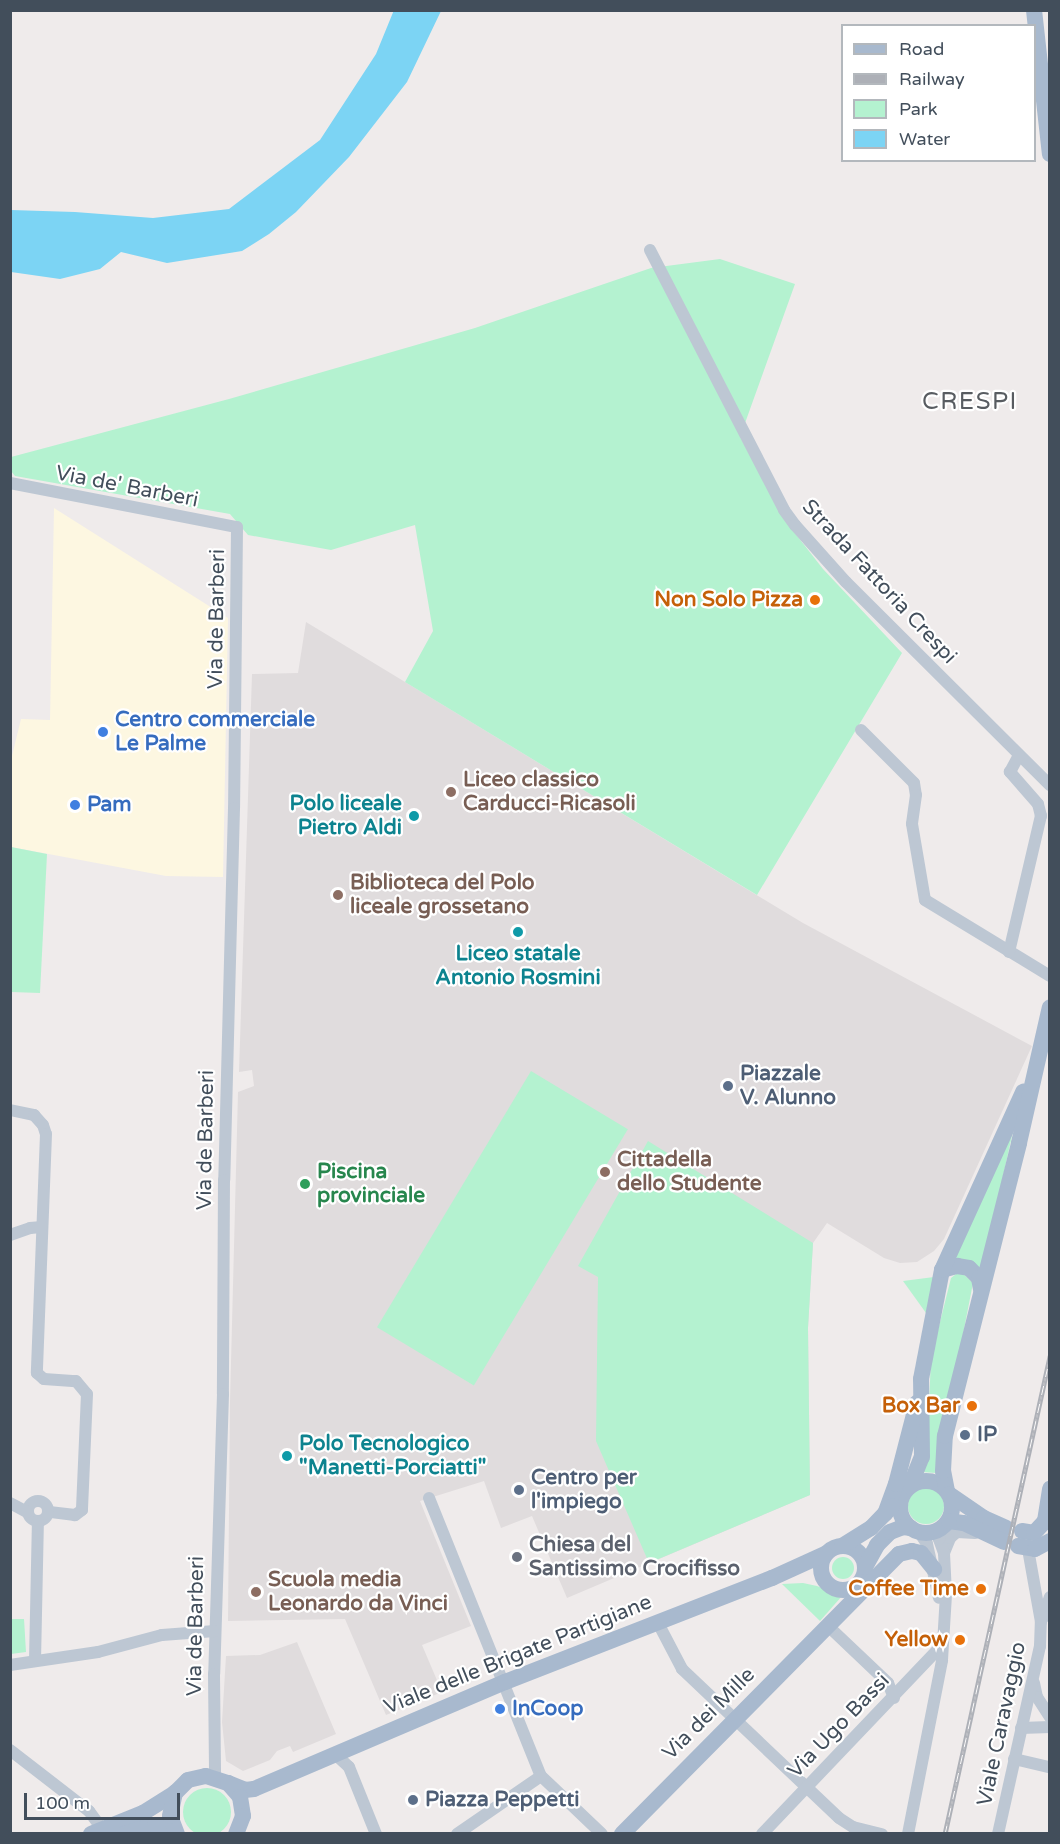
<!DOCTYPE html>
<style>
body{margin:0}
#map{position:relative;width:1060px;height:1844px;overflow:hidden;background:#efebeb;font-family:"Varela Round",sans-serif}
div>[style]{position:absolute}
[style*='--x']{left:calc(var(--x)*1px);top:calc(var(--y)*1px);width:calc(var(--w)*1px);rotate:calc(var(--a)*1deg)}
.commercial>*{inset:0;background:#fdf7e1}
.education>*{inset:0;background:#e0dcdd}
.green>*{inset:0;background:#b4f2d0;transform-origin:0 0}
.round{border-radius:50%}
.water>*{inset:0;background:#7cd4f4}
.minor>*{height:12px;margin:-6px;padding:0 6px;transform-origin:6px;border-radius:6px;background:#bdc7d3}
.minor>.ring{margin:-6px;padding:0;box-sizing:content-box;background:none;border:12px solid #bdc7d3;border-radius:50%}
.major>*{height:16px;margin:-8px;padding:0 8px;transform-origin:8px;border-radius:8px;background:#a8b9ce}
.major>.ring{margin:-8px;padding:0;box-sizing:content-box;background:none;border:16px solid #a8b9ce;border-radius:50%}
.rail>*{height:5px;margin-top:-2.5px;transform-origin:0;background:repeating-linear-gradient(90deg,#fff 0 9px,#adb0b7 0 18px);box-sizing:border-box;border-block:2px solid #adb0b7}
.dots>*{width:16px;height:16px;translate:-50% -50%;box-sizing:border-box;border:3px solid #fff;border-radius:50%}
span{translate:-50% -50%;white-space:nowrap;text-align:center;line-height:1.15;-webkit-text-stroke:4.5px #fff;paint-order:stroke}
.street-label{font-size:21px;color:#424e5b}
.food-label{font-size:21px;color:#c56008;font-weight:700}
.right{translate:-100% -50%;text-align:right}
.shop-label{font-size:21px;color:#366cbe;font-weight:700}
.left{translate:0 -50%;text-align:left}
.education-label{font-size:21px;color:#785e54;font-weight:700}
.culture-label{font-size:21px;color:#0d838f;font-weight:700}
.service-label{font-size:21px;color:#4e5e75;font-weight:700}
.leisure-label{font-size:21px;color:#27864d;font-weight:700}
.worship-label{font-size:21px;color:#5b616d;font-weight:700}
.quarter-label{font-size:24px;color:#585c61;letter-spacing:1.5px}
.frame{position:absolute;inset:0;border:12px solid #424e5b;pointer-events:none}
.legend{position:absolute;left:841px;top:24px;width:195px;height:138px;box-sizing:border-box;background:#fff;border:2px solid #b3b8bd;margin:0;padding:8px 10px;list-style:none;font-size:18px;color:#424e5b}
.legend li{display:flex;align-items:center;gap:12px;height:30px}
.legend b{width:30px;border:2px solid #b3b8bd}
.scale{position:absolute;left:24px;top:1793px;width:156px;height:27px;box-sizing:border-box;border:3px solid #424e5b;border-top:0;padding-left:8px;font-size:18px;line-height:21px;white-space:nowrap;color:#424e5b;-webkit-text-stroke:4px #fff;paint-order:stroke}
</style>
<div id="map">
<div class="commercial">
<i style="clip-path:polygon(54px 508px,228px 618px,223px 877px,166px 876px,11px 847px,11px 760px,21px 719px,50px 720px)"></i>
</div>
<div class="education">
<i style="clip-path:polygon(306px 622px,803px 923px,1032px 1046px,944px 1239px,934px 1251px,917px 1262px,900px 1263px,884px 1258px,827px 1223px,813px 1243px,808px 1328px,810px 1495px,567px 1598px,532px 1516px,501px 1528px,484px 1481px,420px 1501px,471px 1626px,422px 1645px,442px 1692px,386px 1715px,345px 1619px,228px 1621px,230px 1401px,238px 1092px,254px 1086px,252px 1070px,239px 1072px,252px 674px,298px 673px)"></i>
<i style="clip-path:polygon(297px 1642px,336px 1734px,293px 1752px,290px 1746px,277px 1751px,270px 1760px,243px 1771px,226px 1761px,222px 1722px,226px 1656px,260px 1655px)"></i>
</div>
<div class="green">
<i style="clip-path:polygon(720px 259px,795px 284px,740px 437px,787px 523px,823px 569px,902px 653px,757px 895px,405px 682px,433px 631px,415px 525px,331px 550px,248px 535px,230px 514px,15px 476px,11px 471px,11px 457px,229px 399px,475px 328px,651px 268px)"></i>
<i style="clip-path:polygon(11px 847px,47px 854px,40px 993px,11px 992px)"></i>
<i style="left:531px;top:1071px;width:113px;height:299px;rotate:31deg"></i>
<i style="clip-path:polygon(1016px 1118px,982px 1270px,969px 1260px,951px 1261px)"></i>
<i style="clip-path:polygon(648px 1141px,813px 1243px,808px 1328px,810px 1495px,649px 1563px,596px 1441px,598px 1277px,578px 1266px)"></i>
<i style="clip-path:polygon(960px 1271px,973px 1283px,936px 1473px,922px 1472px,927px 1451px,931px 1358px,951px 1278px)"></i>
<i style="clip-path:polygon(934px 1277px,926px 1313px,903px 1281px)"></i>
<i class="round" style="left:908px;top:1488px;width:36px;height:36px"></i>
<i class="round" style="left:832px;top:1557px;width:22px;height:22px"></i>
<i style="clip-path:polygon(803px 1583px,817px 1586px,842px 1596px,820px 1621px,782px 1584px)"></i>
<i style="clip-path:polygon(11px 1619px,24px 1619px,26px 1652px,11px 1654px)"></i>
<i class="round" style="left:183px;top:1788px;width:48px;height:48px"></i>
</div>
<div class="water">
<i style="clip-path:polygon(394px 10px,441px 11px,407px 82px,349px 157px,296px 212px,269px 234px,242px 251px,167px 263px,121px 252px,100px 269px,60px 279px,11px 272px,11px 210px,75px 212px,153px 218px,229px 209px,320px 140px,376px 54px)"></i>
</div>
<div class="minor">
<i style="--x:650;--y:250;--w:292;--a:62.7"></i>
<i style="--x:784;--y:510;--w:19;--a:54"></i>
<i style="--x:795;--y:525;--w:76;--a:48.2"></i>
<i style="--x:846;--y:582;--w:288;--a:44.9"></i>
<i style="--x:10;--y:483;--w:231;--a:11"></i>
<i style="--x:237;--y:527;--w:281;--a:90.6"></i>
<i style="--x:234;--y:808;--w:372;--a:91.5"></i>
<i style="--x:224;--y:1180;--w:214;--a:90.3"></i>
<i style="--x:223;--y:1394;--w:280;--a:91.8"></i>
<i style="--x:214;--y:1674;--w:103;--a:89.4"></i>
<i style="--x:861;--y:730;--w:75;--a:45"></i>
<i style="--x:914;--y:783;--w:12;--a:81"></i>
<i style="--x:916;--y:795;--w:29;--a:98"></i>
<i style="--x:912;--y:824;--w:77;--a:80.3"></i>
<i style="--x:925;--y:900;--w:146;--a:31.3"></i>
<i style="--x:1009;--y:952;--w:140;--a:-76.8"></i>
<i style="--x:1041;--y:816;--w:12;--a:-104"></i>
<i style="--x:1038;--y:804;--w:43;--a:-131.2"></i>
<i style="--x:1010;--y:772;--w:19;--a:-62"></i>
<i style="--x:10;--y:1110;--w:25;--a:12"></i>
<i style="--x:34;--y:1115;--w:13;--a:48"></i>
<i style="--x:43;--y:1125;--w:9;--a:72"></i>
<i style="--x:46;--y:1134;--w:239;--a:92.2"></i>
<i style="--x:37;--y:1373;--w:9;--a:41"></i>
<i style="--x:44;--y:1379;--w:32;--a:4"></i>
<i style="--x:76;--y:1381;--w:17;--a:50"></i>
<i style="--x:87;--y:1394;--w:116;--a:92.5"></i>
<i style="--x:82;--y:1510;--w:9;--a:144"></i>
<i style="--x:75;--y:1515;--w:26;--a:-173"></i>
<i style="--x:10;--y:1235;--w:21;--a:-19"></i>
<i style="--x:30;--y:1228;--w:12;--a:-5"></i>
<i style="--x:429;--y:1498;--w:300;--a:68.1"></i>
<i style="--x:541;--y:1776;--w:84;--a:43.6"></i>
<i class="ring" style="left:28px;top:1501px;width:8px;height:8px"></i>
<i style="--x:10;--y:1503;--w:19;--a:28"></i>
<i style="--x:919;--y:1532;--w:14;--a:56"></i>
<i style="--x:927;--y:1544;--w:55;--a:77.5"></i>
<i style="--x:944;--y:1553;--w:16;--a:-68"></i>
<i style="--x:950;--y:1538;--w:9;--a:-41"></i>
<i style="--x:957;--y:1532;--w:18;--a:3"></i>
<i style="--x:1043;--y:1618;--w:22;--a:-72"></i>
<i style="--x:658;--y:1623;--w:52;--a:62.4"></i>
<i style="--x:682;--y:1669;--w:216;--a:43.5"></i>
<i style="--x:839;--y:1818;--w:17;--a:33"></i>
<i style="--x:853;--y:1827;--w:30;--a:14"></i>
<i style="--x:828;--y:1626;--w:83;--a:43.5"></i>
<i style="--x:888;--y:1683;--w:16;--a:68"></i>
<i style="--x:35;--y:1661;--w:140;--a:-88.8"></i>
<i style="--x:10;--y:1665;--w:89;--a:-8.4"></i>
<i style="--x:98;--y:1652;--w:66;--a:-14.9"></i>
<i style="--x:162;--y:1635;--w:53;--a:-4.3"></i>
<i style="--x:1034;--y:1683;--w:14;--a:78"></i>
<i style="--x:1037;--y:1697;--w:24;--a:57"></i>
<i style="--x:1021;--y:1728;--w:29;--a:-2"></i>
<i style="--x:10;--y:1750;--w:100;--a:37.7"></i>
<i style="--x:89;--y:1811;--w:22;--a:54"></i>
<i style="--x:335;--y:1754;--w:19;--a:43"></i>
<i style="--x:349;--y:1767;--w:72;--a:68.1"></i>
<i style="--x:1014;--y:1759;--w:37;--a:13"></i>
<i style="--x:457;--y:1834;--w:102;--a:-34.6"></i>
<i style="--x:762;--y:1834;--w:262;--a:-46.4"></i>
<i style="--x:908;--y:1834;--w:177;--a:-78.9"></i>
<i style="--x:942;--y:1660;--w:66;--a:-86.5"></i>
<i style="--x:946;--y:1594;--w:41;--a:-92.8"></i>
<i style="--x:944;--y:1553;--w:15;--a:-110"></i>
<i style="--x:939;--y:1539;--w:10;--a:-79"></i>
<i style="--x:998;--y:1834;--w:193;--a:-77.4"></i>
<i style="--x:1040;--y:1646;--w:24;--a:-88"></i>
<i style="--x:1041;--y:1622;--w:74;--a:-100.1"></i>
</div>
<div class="major">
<i style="--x:1034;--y:10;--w:145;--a:83.7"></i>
<i style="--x:942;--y:1270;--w:16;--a:-15"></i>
<i style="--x:957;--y:1266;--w:12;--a:9"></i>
<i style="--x:969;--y:1268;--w:14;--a:45"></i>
<i style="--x:979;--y:1278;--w:11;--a:80"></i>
<i class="ring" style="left:900px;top:1481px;width:36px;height:36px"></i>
<i style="--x:910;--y:1486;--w:31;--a:-68"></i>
<i style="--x:922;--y:1457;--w:78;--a:-90.7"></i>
<i style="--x:921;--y:1379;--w:111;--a:-79.1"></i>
<i style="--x:942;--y:1270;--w:196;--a:-65.5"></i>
<i style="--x:947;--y:1491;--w:20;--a:-101"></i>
<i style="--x:943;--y:1471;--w:35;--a:-87"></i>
<i style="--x:945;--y:1436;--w:302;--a:-75.8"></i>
<i style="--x:1019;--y:1143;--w:139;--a:-77.2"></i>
<i style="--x:949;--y:1494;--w:42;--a:34.4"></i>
<i style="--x:984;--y:1518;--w:24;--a:24"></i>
<i style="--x:885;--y:1514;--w:32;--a:-70"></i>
<i style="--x:896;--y:1484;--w:84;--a:-75.5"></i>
<i style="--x:949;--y:1521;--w:15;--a:8"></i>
<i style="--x:964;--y:1523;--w:44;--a:25.4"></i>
<i style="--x:1022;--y:1531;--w:12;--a:9"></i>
<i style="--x:1034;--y:1533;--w:16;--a:-47"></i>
<i style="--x:1045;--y:1521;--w:33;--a:-81"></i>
<i class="ring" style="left:821px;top:1546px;width:28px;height:28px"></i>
<i style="--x:842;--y:1546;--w:34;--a:-32"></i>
<i style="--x:871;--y:1528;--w:30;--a:-46"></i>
<i style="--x:1018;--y:1546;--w:17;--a:10"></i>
<i style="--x:1035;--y:1549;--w:17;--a:-28"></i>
<i style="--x:865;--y:1567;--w:25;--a:-61"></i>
<i style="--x:877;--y:1545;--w:18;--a:-45"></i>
<i style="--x:890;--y:1532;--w:14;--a:-21"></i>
<i style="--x:903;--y:1527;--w:8;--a:7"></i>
<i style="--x:228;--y:1783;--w:18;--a:22"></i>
<i style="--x:245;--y:1790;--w:9;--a:-6"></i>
<i style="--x:254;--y:1789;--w:273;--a:-23.1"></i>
<i style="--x:505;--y:1682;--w:287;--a:-21.3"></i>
<i style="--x:772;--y:1578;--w:58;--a:-24.4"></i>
<i style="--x:91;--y:1834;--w:56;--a:-22"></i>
<i style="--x:143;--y:1813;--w:38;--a:-32"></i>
<i style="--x:124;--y:1834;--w:32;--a:-16"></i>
<i style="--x:155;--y:1825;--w:21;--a:19"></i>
<i style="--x:177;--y:1834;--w:19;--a:-111"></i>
<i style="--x:170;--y:1816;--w:24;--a:-78"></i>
<i style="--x:175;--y:1793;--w:18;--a:-45"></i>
<i style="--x:188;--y:1780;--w:18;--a:-13"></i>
<i style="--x:206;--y:1776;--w:23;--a:18"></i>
<i style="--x:228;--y:1783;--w:18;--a:49"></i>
<i style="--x:240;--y:1797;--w:19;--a:81"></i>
<i style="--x:243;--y:1816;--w:19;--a:111"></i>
<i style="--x:622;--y:1834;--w:394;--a:-45.3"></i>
<i style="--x:899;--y:1554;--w:13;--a:-13"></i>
<i style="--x:912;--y:1551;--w:9;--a:13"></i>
<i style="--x:921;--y:1553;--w:21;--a:51"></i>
</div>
<div class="rail">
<i style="--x:945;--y:1834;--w:490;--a:-77.6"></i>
</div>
<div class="dots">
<i style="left:815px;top:600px;background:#e8710a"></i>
<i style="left:103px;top:732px;background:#3f7fe0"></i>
<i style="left:451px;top:792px;background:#8d6e63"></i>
<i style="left:75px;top:805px;background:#3f7fe0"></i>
<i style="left:414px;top:816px;background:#0f9aa8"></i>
<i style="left:338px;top:895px;background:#8d6e63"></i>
<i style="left:518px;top:932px;background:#0f9aa8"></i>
<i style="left:728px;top:1086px;background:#5c6f8a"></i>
<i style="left:605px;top:1172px;background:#8d6e63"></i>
<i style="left:305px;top:1184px;background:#2e9e5b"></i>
<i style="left:972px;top:1406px;background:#e8710a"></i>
<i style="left:965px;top:1435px;background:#5c6f8a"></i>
<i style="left:287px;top:1456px;background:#0f9aa8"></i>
<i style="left:519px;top:1490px;background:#5c6f8a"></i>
<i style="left:517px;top:1557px;background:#6b7280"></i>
<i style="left:981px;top:1589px;background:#e8710a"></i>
<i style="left:256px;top:1592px;background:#8d6e63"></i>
<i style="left:960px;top:1640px;background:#e8710a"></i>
<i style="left:500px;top:1709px;background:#3f7fe0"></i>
<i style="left:413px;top:1800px;background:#5c6f8a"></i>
</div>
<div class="street-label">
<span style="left:127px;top:487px;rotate:11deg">Via de' Barberi</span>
<span style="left:879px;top:582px;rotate:47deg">Strada Fattoria Crespi</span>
<span style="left:217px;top:619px;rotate:-89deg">Via de Barberi</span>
<span style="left:206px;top:1140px;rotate:-89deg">Via de Barberi</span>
<span style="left:196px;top:1626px;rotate:-89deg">Via de Barberi</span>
<span style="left:518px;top:1655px;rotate:-22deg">Viale delle Brigate Partigiane</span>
<span style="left:709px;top:1714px;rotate:-45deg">Via dei Mille</span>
<span style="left:1002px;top:1724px;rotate:-78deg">Viale Caravaggio</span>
<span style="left:839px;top:1726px;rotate:-46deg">Via Ugo Bassi</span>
</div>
<div class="food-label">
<span class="right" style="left:803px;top:600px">Non Solo Pizza</span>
<span class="right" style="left:960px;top:1406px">Box Bar</span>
<span class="right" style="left:969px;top:1589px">Coffee Time</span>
<span class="right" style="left:948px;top:1640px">Yellow</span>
</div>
<div class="shop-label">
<span class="left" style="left:115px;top:732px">Centro commerciale<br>Le Palme</span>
<span class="left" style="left:87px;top:805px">Pam</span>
<span class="left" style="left:512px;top:1709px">InCoop</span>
</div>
<div class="education-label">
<span class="left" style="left:463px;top:792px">Liceo classico<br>Carducci-Ricasoli</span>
<span class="left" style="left:350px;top:895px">Biblioteca del Polo<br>liceale grossetano</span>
<span class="left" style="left:617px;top:1172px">Cittadella<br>dello Studente</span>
<span class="left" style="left:268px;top:1592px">Scuola media<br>Leonardo da Vinci</span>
</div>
<div class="culture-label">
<span class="right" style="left:402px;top:816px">Polo liceale<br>Pietro Aldi</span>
<span style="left:518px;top:966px">Liceo statale<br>Antonio Rosmini</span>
<span class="left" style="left:299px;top:1456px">Polo Tecnologico<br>"Manetti-Porciatti"</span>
</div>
<div class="service-label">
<span class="left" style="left:740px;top:1086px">Piazzale<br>V. Alunno</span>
<span class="left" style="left:977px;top:1435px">IP</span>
<span class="left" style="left:531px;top:1490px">Centro per<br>l'impiego</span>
<span class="left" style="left:425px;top:1800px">Piazza Peppetti</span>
</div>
<div class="leisure-label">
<span class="left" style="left:317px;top:1184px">Piscina<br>provinciale</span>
</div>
<div class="worship-label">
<span class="left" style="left:529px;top:1557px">Chiesa del<br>Santissimo Crocifisso</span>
</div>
<div class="quarter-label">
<span style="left:970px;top:402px">CRESPI</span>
</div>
<div class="frame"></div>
<ul class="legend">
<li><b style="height:8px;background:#a8b9ce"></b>Road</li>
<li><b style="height:8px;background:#adb0b7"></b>Railway</li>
<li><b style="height:16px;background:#b4f2d0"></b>Park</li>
<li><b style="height:16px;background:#7cd4f4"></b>Water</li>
</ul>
<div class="scale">100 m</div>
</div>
